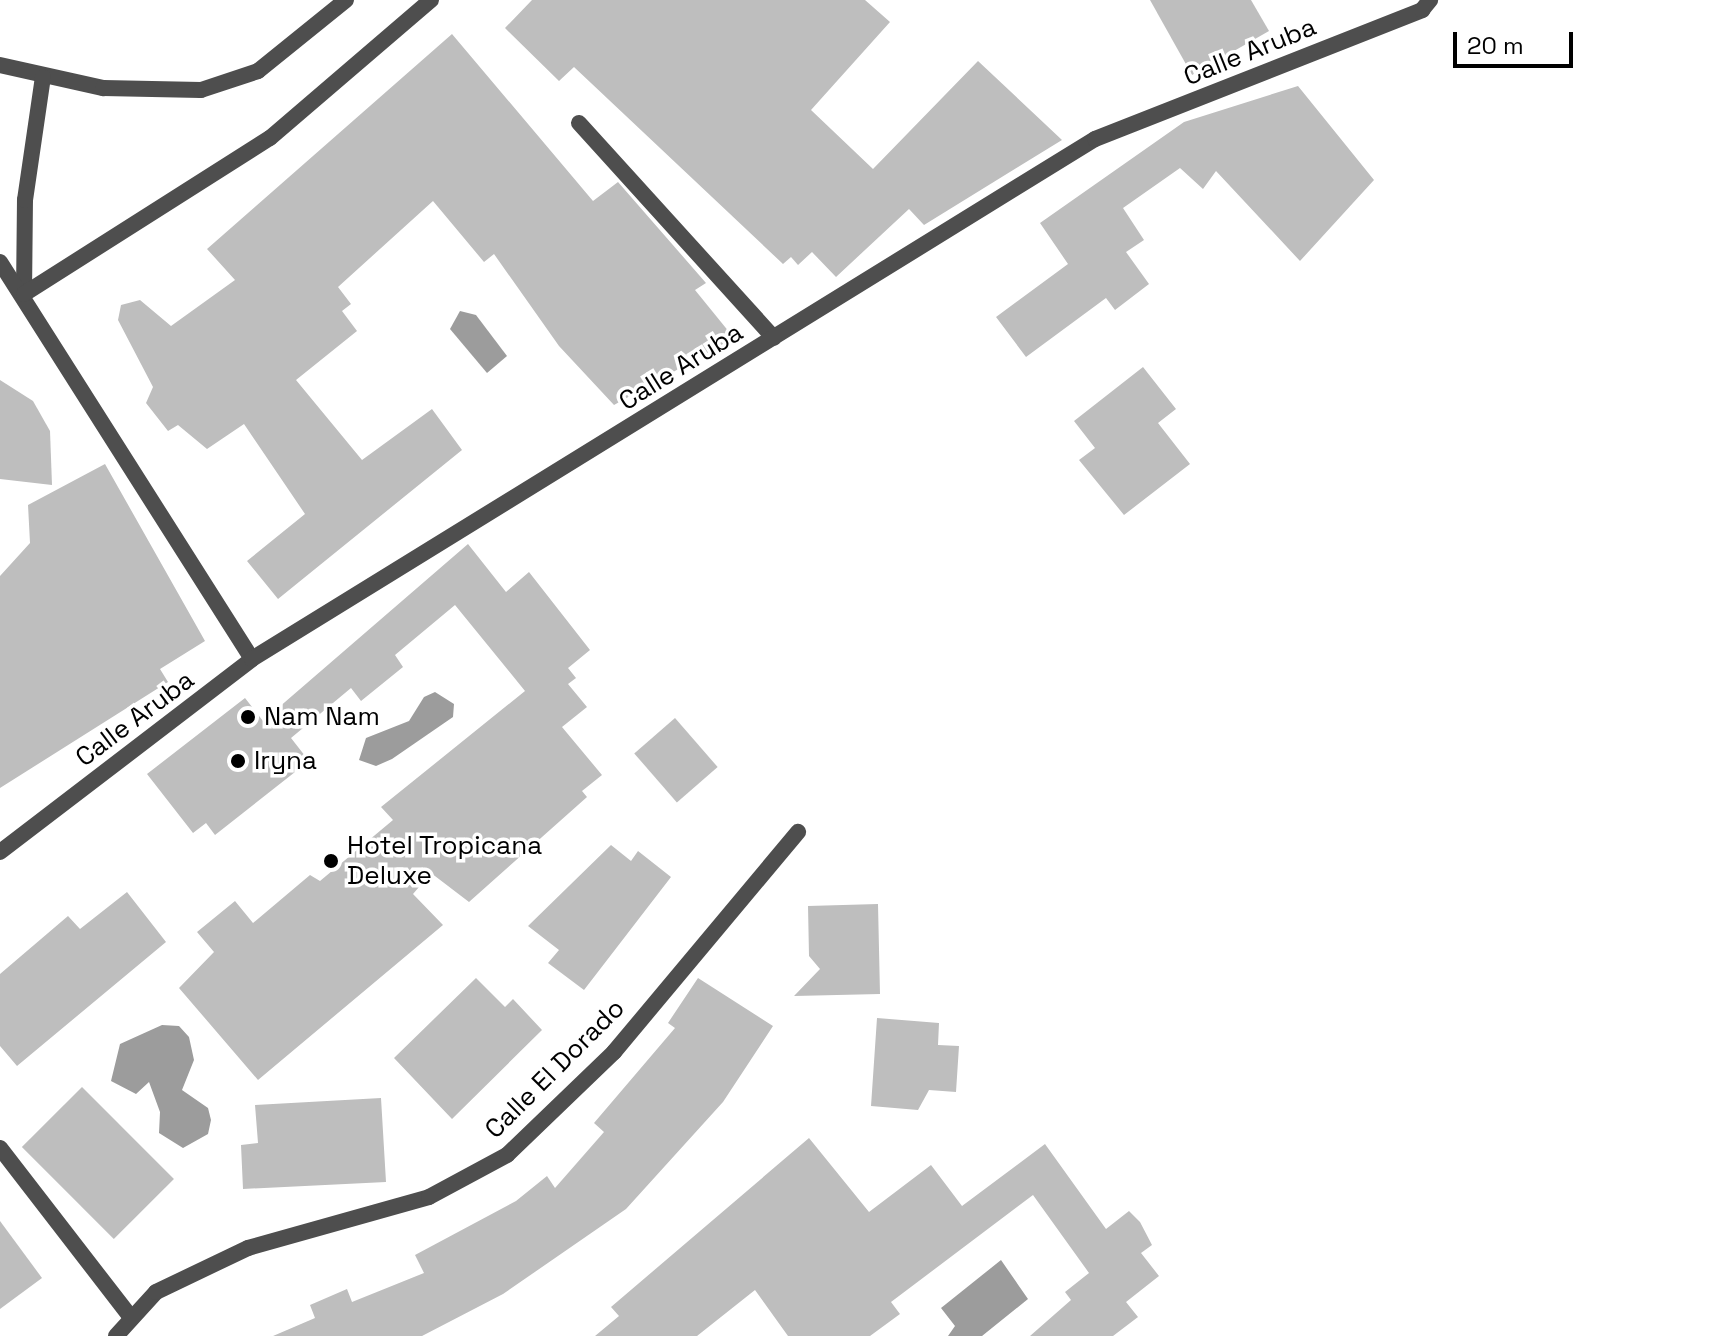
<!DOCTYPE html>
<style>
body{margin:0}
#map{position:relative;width:1729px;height:1336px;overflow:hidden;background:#fff;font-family:"Space Grotesk",sans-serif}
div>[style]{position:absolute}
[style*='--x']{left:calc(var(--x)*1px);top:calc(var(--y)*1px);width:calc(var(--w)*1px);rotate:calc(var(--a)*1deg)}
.water>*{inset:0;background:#9c9c9c}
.building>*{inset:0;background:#bebebe;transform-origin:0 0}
.lane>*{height:16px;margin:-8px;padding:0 8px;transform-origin:8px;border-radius:8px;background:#4e4e4e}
.street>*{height:16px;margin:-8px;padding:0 8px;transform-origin:8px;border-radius:8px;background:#4e4e4e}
.dots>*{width:22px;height:22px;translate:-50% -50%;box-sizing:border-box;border:4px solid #fff;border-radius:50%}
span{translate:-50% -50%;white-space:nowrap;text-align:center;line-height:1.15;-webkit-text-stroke:7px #fff;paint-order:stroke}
.street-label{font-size:26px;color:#000}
.poi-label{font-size:26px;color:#000}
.left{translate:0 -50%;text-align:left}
.scale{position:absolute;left:1453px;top:32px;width:120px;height:36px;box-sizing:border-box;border:4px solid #000;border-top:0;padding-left:10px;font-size:24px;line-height:28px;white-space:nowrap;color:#000;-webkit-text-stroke:6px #fff;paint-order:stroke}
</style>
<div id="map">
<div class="water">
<i style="clip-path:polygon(460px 311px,476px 315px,507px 356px,487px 373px,450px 329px)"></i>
<i style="clip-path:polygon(435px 692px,454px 704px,453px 717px,392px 759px,376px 766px,359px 760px,366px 738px,409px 721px,424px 697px)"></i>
<i style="clip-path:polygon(162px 1025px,179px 1026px,189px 1037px,194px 1060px,182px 1090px,208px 1108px,211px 1120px,208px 1134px,183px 1148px,159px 1133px,160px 1112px,149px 1082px,136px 1094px,111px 1081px,120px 1044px)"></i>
<i style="clip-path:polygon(1001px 1260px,1028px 1299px,982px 1336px,948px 1336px,955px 1326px,941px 1308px)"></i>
</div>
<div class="building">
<i style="clip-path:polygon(532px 0,865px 0,890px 22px,811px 110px,873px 169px,978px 61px,1062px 140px,924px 225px,909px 209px,836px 277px,812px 252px,798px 265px,791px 257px,783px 264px,574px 67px,559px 81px,505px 28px)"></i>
<i style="clip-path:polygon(1150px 0,1251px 0,1269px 31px,1192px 75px)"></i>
<i style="clip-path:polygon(452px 34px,593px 201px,618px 182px,706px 283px,695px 290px,734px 338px,614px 405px,559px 346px,494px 254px,484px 262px,433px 201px,338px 287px,351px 304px,342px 311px,357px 331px,296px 380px,362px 460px,432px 409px,462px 450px,278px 599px,247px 561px,305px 514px,244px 424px,207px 449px,178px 425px,168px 431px,146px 403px,153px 387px,118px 320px,121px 305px,140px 300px,171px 326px,235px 280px,207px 249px)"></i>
<i style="clip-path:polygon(1298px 86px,1374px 180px,1300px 261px,1216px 171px,1203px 189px,1180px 168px,1123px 208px,1144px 240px,1126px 252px,1149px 284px,1115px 310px,1106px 298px,1026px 357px,996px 317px,1068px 264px,1040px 223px,1184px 122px)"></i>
<i style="clip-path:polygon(1143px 367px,1176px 409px,1158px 423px,1190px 464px,1124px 515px,1079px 460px,1095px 448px,1074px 421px)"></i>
<i style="clip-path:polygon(0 380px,33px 401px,50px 431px,52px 485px,0 479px)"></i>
<i style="clip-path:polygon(105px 464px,205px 641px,160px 669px,168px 682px,0 788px,0 576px,30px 543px,28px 505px)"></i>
<i style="clip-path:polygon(468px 544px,506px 592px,529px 572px,590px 650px,568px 668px,576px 678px,568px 684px,587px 707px,562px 727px,602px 775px,582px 791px,587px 797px,469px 902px,431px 873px,413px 894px,443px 925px,258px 1080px,179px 988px,214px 952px,197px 932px,235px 901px,253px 923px,310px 875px,320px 881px,393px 820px,381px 807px,525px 691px,455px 605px,395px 655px,403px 667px,361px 701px,351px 688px,291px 738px,309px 761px,215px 835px,206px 823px,193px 833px,147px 774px,245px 698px,263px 721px)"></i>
<i style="left:675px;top:718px;width:65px;height:54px;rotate:49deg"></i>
<i style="clip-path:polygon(611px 845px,631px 861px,638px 851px,671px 877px,584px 990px,548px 963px,559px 950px,528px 926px)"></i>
<i style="clip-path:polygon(127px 892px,166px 942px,17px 1066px,0 1046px,0 974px,68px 916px,80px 929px)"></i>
<i style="clip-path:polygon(878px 904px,880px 994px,794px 996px,820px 969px,809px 956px,808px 906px)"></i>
<i style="clip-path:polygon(476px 978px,505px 1007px,513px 999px,542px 1030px,452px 1119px,394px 1058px)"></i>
<i style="clip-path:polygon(698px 978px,773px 1026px,723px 1102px,626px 1209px,503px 1294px,422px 1336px,273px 1336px,315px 1318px,310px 1305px,347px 1289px,352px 1302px,424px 1273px,415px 1255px,516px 1201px,547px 1176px,555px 1188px,604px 1132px,594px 1123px,675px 1028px,668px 1023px)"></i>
<i style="clip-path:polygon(877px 1018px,939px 1023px,938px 1045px,959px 1046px,956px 1092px,929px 1090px,918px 1110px,871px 1106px)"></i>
<i style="left:82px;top:1087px;width:130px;height:85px;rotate:45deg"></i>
<i style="clip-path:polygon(381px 1098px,386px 1182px,243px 1189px,241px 1145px,258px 1143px,255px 1105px)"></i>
<i style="clip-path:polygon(809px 1138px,869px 1212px,931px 1165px,962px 1206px,1045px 1144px,1106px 1229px,1129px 1211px,1140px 1222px,1152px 1245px,1141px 1253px,1159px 1276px,1126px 1302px,1138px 1317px,1113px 1336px,1030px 1336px,1071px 1300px,1065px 1292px,1089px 1273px,1033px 1195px,891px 1302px,900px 1314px,870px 1336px,788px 1336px,755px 1290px,697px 1336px,595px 1336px,619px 1316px,611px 1307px)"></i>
<i style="clip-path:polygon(0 1221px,42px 1278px,0 1309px)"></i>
</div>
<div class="lane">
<i style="--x:0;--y:65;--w:106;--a:12.6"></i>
<i style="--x:103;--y:88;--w:98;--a:1.2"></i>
<i style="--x:201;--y:90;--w:60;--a:-18.4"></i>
<i style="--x:258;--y:71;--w:113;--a:-38.9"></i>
<i style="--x:24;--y:294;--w:94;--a:-89.4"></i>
<i style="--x:25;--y:200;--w:124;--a:-81.7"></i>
<i style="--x:0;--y:1148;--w:212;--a:52.3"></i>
</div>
<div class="street">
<i style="--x:579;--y:123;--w:290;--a:47.8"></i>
<i style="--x:0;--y:262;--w:470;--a:57.6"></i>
<i style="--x:24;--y:294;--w:291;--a:-32.4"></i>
<i style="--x:270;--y:138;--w:212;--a:-40.6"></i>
<i style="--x:0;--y:852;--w:317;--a:-37.4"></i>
<i style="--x:252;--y:659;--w:990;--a:-31.67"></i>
<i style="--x:1095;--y:139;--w:352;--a:-21.5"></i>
<i style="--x:1422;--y:10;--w:13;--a:-51"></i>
<i style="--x:116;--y:1336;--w:59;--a:-47.7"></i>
<i style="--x:156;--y:1292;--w:102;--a:-25.6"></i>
<i style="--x:248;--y:1248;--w:188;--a:-15.7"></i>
<i style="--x:429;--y:1197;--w:89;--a:-28.3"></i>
<i style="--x:507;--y:1155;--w:149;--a:-43.9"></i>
<i style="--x:614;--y:1052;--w:287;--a:-50.1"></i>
</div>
<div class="dots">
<i style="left:248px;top:717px;background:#000"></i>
<i style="left:238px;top:761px;background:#000"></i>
<i style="left:331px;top:861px;background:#000"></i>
</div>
<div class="street-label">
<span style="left:1250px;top:52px;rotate:-22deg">Calle Aruba</span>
<span style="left:681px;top:367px;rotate:-32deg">Calle Aruba</span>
<span style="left:135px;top:719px;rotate:-37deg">Calle Aruba</span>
<span style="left:555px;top:1069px;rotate:-45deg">Calle El Dorado</span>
</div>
<div class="poi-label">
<span class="left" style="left:264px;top:717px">Nam Nam</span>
<span class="left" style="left:254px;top:761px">Iryna</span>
<span class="left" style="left:347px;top:861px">Hotel Tropicana<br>Deluxe</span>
</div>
<div class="scale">20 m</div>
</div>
